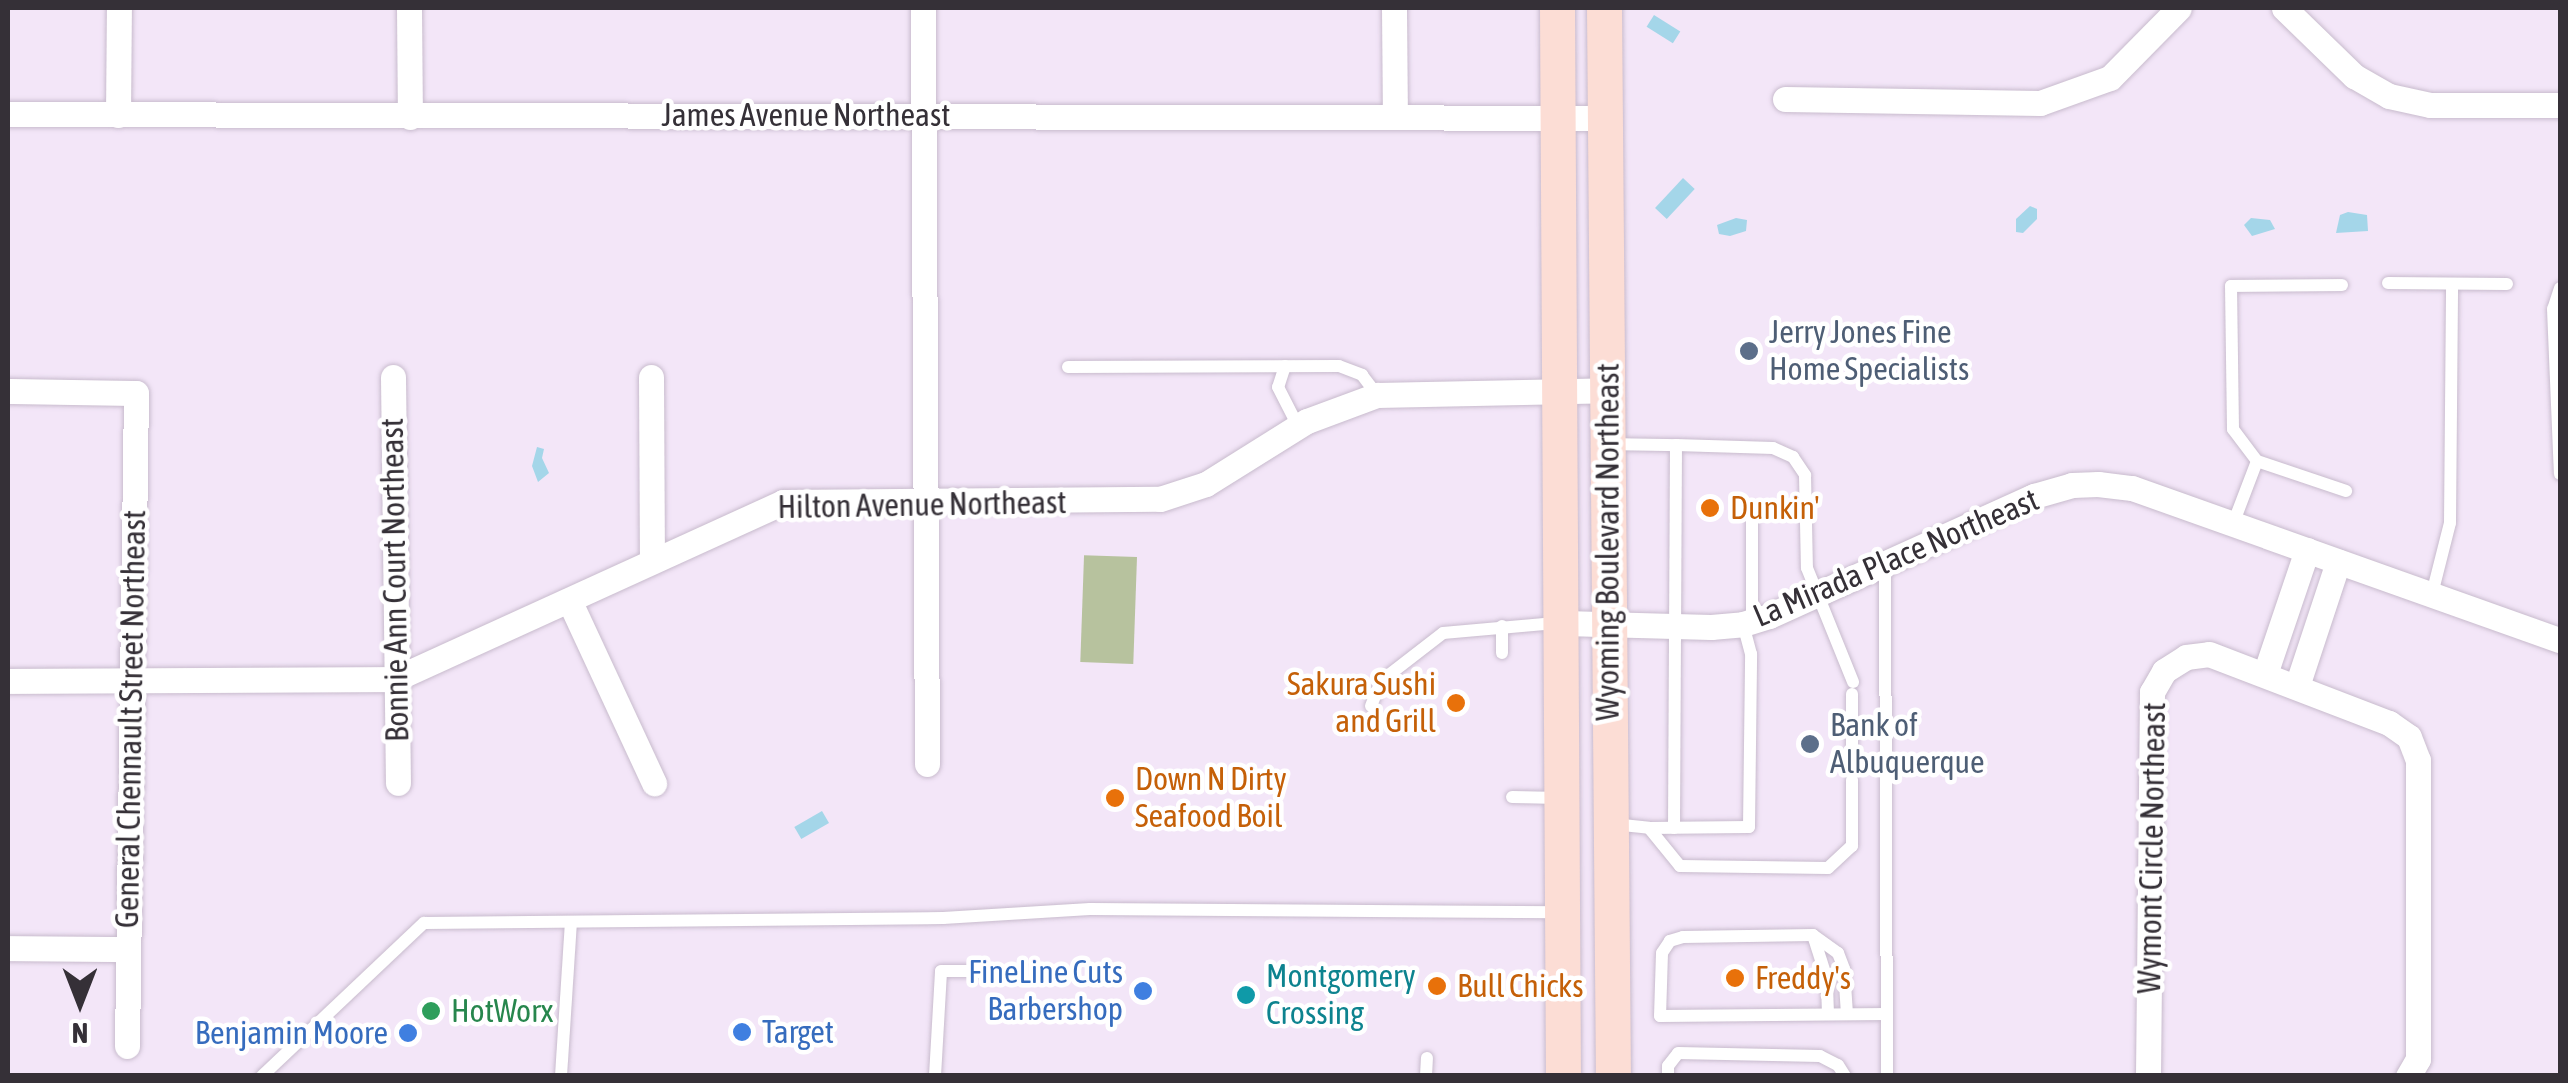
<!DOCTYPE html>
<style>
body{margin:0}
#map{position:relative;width:2568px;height:1083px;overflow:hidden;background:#f3e6f8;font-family:"Asap Condensed",sans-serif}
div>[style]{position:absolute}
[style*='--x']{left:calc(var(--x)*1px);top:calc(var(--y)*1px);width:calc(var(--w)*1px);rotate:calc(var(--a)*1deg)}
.green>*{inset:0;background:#b7c29e;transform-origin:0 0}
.water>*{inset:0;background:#a4d6e9;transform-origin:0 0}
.roads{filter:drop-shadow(0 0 2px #c8bbcd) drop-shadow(0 0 2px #c8bbcd)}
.service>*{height:12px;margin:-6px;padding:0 6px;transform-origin:6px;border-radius:6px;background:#fff}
.minor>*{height:25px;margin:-12.5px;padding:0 12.5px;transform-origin:12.5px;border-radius:12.5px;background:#fff}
.secondary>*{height:35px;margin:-17.5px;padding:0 17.5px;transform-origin:17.5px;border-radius:17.5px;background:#fcddd5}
.dots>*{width:28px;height:28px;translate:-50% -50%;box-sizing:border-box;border:5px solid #fff;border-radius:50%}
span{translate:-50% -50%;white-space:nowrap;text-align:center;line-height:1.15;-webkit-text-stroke:9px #fff;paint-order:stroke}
.street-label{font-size:32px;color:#353037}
.service-label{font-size:32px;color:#4e5e75}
.left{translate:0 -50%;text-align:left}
.food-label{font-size:32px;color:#c56008}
.right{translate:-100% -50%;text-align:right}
.shop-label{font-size:32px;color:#366cbe}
.culture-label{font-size:32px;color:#0d838f}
.leisure-label{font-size:32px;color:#27864d}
.frame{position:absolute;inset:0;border:10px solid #353037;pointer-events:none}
.north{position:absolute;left:30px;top:953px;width:100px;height:100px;-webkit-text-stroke:8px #fff;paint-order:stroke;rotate:180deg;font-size:28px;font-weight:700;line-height:40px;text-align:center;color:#353037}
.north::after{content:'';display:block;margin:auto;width:35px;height:45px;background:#353037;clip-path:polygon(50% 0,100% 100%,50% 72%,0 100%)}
</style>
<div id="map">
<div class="green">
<i style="left:1137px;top:557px;width:107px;height:53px;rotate:92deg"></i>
</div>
<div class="water">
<i style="left:1654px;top:15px;width:31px;height:14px;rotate:32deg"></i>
<i style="left:1683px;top:178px;width:16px;height:41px;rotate:43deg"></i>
<i style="clip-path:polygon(2030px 206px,2037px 209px,2037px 219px,2023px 233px,2016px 232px,2016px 219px)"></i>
<i style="clip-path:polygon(2348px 212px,2367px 215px,2368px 231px,2336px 233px,2340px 215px)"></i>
<i style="clip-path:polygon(1736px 218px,1747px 220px,1746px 231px,1730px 236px,1719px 234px,1717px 225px)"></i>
<i style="clip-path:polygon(2251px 218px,2270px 220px,2275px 229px,2252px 236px,2244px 225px)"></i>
<i style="clip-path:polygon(537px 447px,544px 449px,542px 458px,549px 473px,538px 482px,532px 466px)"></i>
<i style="left:822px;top:811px;width:14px;height:32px;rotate:60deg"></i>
</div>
<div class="roads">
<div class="service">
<i style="--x:2388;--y:283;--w:119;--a:0.5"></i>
<i style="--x:2560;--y:288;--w:22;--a:108"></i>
<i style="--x:2553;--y:309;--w:165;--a:87.6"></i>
<i style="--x:1285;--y:366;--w:22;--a:108"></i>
<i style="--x:1278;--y:387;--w:44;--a:62.9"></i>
<i style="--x:1068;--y:367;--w:271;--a:-0.2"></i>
<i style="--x:1339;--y:366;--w:25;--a:21"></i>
<i style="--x:1362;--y:375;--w:25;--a:53"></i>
<i style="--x:1610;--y:444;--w:66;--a:0.9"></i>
<i style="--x:1676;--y:445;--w:383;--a:90.3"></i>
<i style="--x:1676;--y:445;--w:97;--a:1.8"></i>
<i style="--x:1773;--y:448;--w:22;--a:24"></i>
<i style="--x:1793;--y:457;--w:22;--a:56"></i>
<i style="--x:1805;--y:475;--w:93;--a:88.8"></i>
<i style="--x:1807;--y:568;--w:123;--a:68"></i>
<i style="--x:2257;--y:461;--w:94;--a:18.6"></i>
<i style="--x:1752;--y:509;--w:112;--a:90"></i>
<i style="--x:2233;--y:524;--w:67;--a:-69.1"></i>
<i style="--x:2257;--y:461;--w:40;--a:-127"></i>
<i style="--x:2233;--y:429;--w:143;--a:-90.8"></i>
<i style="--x:2231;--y:286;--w:111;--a:-0.5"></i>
<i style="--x:1885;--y:563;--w:513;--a:89.78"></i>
<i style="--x:2432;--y:594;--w:73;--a:-75.8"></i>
<i style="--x:2450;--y:523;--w:239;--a:-89.5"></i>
<i style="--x:1502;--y:626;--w:27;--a:90"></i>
<i style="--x:1852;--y:694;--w:30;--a:90"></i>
<i style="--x:1371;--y:706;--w:27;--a:-68"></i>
<i style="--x:1381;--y:681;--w:78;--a:-37.7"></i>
<i style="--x:1443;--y:633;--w:113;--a:-5.1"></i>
<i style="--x:1852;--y:737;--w:30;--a:90"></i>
<i style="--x:1512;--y:797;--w:49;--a:1.2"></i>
<i style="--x:1613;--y:824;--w:36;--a:6"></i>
<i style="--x:1649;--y:828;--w:100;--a:-0.6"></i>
<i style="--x:1749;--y:827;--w:173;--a:-89.3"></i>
<i style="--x:1751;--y:654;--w:31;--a:-105"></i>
<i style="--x:1649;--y:828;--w:49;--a:50.8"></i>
<i style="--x:1680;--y:866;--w:148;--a:0.8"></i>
<i style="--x:1828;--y:868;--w:33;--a:-43"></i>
<i style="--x:1852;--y:846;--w:66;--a:-90"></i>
<i style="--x:1813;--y:935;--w:31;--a:36"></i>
<i style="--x:1838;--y:953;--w:17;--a:69"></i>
<i style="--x:1844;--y:969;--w:45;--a:86.2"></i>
<i style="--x:1828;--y:1014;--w:35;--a:-92"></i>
<i style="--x:1827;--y:979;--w:46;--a:-107.7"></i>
<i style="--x:1813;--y:935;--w:130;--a:179.1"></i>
<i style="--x:1683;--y:937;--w:14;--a:163"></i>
<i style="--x:1670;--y:941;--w:14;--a:124"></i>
<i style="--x:1662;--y:953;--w:63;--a:91.8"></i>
<i style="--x:1660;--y:1016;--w:227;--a:-0.5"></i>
<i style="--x:262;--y:1076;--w:223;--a:-43.4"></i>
<i style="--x:424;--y:923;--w:519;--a:-0.55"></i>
<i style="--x:943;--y:918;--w:147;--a:-3.5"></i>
<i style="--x:1090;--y:909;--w:470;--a:0.4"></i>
<i style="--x:561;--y:1076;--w:154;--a:-86.3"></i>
<i style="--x:935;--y:1076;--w:105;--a:-86.7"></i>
<i style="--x:941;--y:971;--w:38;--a:0"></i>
<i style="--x:1426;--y:1076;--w:18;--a:-87"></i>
<i style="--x:1668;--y:1076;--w:10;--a:-90"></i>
<i style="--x:1668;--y:1066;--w:16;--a:-52"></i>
<i style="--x:1678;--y:1053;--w:142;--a:1.2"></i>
<i style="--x:1820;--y:1056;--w:20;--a:27"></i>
<i style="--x:1838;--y:1065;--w:13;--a:58"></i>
</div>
<div class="minor">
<i style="--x:409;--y:8;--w:109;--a:89.5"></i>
<i style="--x:923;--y:8;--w:756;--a:89.7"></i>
<i style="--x:1394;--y:8;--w:109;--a:89.5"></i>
<i style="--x:2284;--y:8;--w:98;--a:44.2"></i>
<i style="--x:2354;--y:76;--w:40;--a:29.7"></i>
<i style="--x:2389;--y:96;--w:42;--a:12.4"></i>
<i style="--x:2430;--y:105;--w:130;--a:0"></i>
<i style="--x:1785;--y:99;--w:255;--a:0.9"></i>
<i style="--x:2040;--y:103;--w:74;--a:-19.7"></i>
<i style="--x:2110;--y:78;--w:98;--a:-45.4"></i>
<i style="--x:8;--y:114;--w:1596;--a:0.14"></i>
<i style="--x:118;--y:115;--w:107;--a:-89.5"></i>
<i style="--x:393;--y:377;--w:406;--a:89.3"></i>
<i style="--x:651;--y:377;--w:184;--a:89.7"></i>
<i style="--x:8;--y:391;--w:128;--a:0.9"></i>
<i style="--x:136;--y:393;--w:653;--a:90.79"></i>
<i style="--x:570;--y:602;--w:200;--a:65.1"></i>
<i style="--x:1564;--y:623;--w:147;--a:1.6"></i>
<i style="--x:1711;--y:627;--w:32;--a:-5"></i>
<i style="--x:1743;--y:624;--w:27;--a:-17"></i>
<i style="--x:1769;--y:616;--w:291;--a:-24.4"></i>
<i style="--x:2034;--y:496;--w:40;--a:-16"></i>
<i style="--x:2072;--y:485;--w:26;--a:-2"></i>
<i style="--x:2098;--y:484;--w:34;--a:7"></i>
<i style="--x:2132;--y:488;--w:454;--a:19.6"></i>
<i style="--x:2265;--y:674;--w:131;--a:-71.3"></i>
<i style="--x:8;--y:681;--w:387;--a:-0.3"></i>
<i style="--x:395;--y:679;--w:426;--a:-24.5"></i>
<i style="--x:783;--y:502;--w:377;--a:-0.5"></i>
<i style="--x:1160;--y:499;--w:48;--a:-18.1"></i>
<i style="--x:1206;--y:484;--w:119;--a:-32"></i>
<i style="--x:1307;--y:421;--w:75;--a:-20.4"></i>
<i style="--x:1377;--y:395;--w:231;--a:-1.2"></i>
<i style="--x:2297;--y:686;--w:131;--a:-71.7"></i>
<i style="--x:8;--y:948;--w:119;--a:0.5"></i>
<i style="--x:2148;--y:1076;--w:384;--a:-89.4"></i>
<i style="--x:2152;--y:692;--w:24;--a:-60"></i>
<i style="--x:2164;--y:671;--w:26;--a:-32"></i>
<i style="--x:2186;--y:657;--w:23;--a:-7"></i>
<i style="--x:2209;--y:654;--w:193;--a:21"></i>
<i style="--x:2389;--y:723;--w:24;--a:35"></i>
<i style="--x:2409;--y:737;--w:25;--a:69"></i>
<i style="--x:2418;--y:760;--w:299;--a:90"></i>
<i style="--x:2418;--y:1059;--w:20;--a:120"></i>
</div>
<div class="secondary">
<i style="--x:1557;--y:8;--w:1068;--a:89.68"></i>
<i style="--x:1604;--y:8;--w:1068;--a:89.52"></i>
</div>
</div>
<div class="dots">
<i style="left:1749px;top:351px;background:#5c6f8a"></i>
<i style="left:1710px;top:508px;background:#e8710a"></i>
<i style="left:1456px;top:703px;background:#e8710a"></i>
<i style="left:1810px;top:744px;background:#5c6f8a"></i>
<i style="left:1115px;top:798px;background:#e8710a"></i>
<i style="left:1735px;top:978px;background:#e8710a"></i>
<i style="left:1437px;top:986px;background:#e8710a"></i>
<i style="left:1143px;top:991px;background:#3f7fe0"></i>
<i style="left:1246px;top:995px;background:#0f9aa8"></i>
<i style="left:431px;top:1011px;background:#2e9e5b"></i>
<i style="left:742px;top:1032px;background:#3f7fe0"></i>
<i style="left:408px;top:1033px;background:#3f7fe0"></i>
</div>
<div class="street-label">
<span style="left:806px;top:115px">James Avenue Northeast</span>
<span style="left:922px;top:505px;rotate:-1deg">Hilton Avenue Northeast</span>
<span style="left:1608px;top:542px;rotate:-90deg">Wyoming Boulevard Northeast</span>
<span style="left:1896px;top:558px;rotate:-23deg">La Mirada Place Northeast</span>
<span style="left:395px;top:580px;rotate:-91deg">Bonnie Ann Court Northeast</span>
<span style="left:131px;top:719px;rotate:-89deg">General Chennault Street Northeast</span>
<span style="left:2152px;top:848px;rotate:-89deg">Wymont Circle Northeast</span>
</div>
<div class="service-label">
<span class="left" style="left:1769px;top:351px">Jerry Jones Fine<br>Home Specialists</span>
<span class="left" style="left:1830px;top:744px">Bank of<br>Albuquerque</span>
</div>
<div class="food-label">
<span class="left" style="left:1730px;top:508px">Dunkin'</span>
<span class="right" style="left:1436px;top:703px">Sakura Sushi<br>and Grill</span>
<span class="left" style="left:1135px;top:798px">Down N Dirty<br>Seafood Boil</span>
<span class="left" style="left:1755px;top:978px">Freddy's</span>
<span class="left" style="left:1457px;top:986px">Bull Chicks</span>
</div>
<div class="shop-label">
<span class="right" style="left:1123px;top:991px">FineLine Cuts<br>Barbershop</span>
<span class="left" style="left:762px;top:1032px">Target</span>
<span class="right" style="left:388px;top:1033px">Benjamin Moore</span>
</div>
<div class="culture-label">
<span class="left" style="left:1266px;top:995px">Montgomery<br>Crossing</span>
</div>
<div class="leisure-label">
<span class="left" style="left:451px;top:1011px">HotWorx</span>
</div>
<div class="frame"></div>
<div class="north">N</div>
</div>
